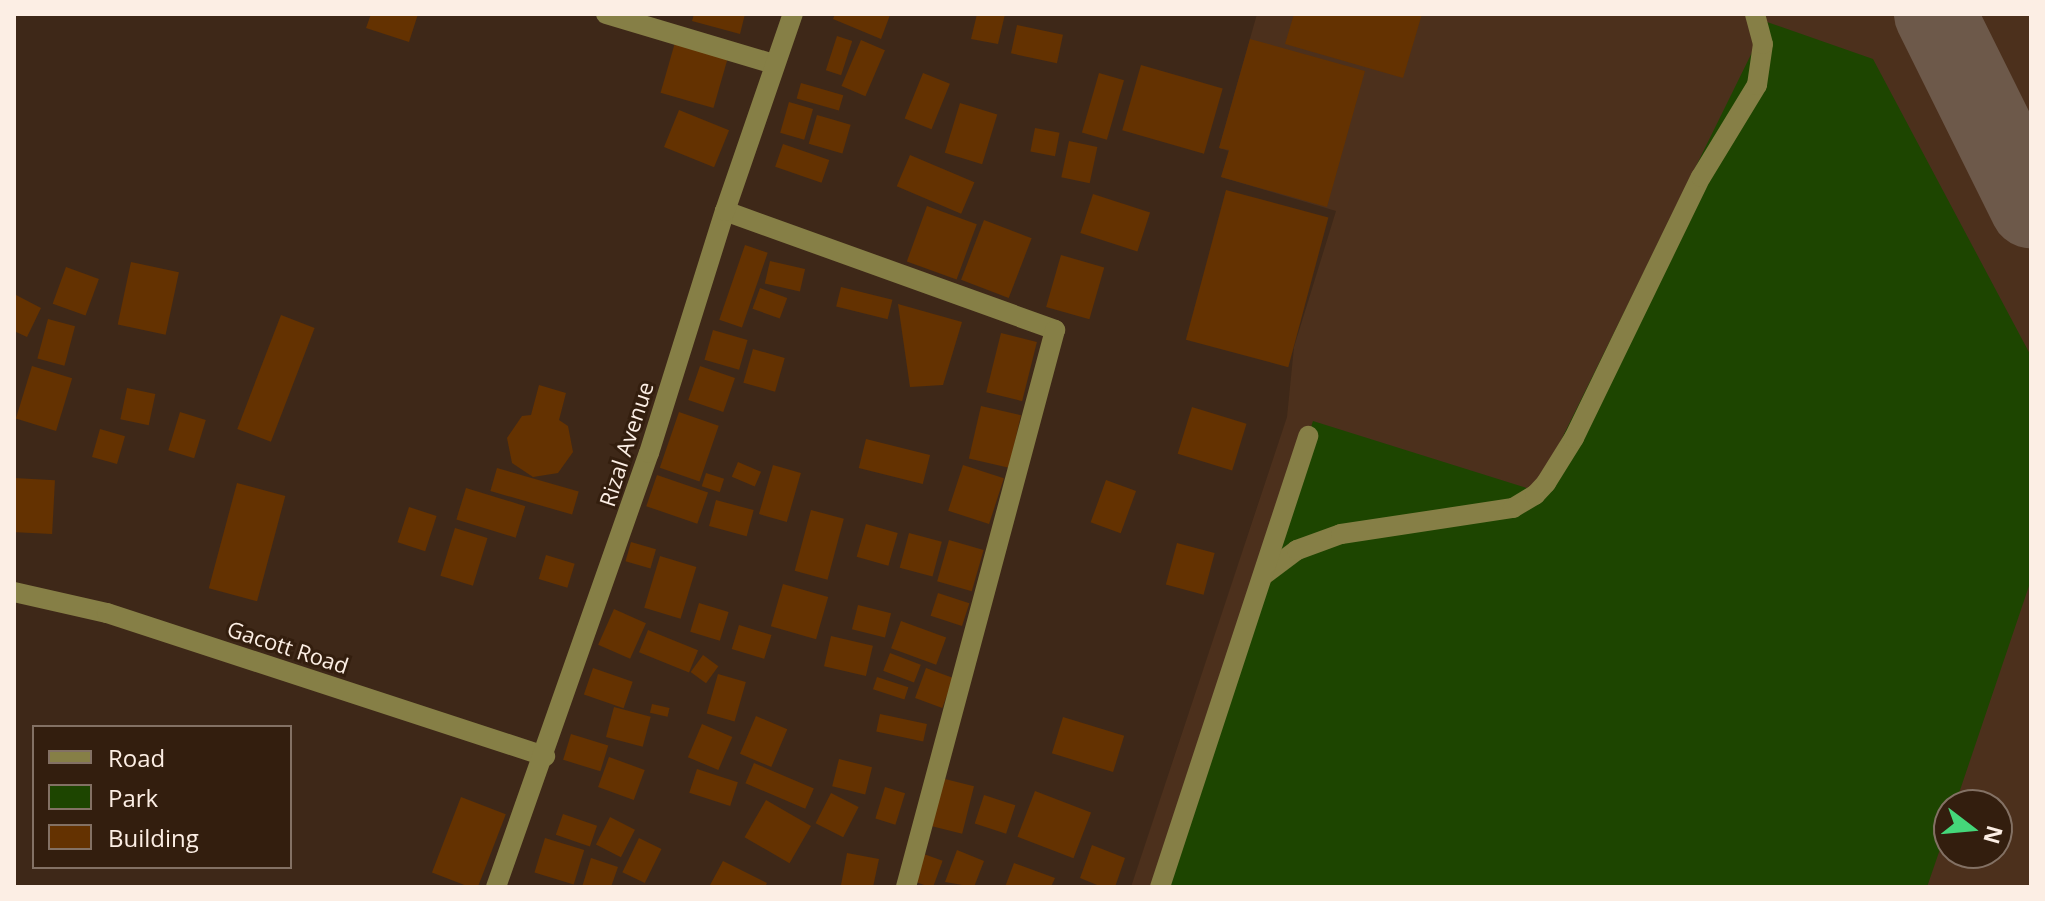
<!DOCTYPE html>
<style>
body{margin:0}
#map{position:relative;width:2045px;height:901px;overflow:hidden;background:#3e2818;font-family:"Open Sans",sans-serif}
div>[style]{position:absolute}
[style*='--x']{left:calc(var(--x)*1px);top:calc(var(--y)*1px);width:calc(var(--w)*1px);rotate:calc(var(--a)*1deg)}
.built>*{inset:0;background:#4c301c}
.green>*{inset:0;background:#1d4500}
.taxiway>*{height:82px;margin:-41px;padding:0 41px;transform-origin:41px;border-radius:41px;background:#6d594a}
.building>*{inset:0;background:#643201;transform-origin:0 0}
.minor>*{height:20px;margin:-10px;padding:0 10px;transform-origin:10px;border-radius:10px;background:#867f46}
span{translate:-50% -50%;white-space:nowrap;text-align:center;line-height:1.15;-webkit-text-stroke:6px #331e0e;paint-order:stroke}
.street-label{font-size:22px;color:#fceee4}
.frame{position:absolute;inset:0;border:16px solid #fceee4;pointer-events:none}
.legend{position:absolute;left:32px;top:725px;width:260px;height:144px;box-sizing:border-box;background:#331e0e;border:2px solid #837164;margin:0;padding:10px 14px;list-style:none;font-size:24px;color:#fceee4}
.legend li{display:flex;align-items:center;gap:16px;height:40px}
.legend b{width:40px;border:2px solid #837164}
.north{position:absolute;left:1933px;top:789px;width:80px;height:80px;box-sizing:border-box;background:#331e0e;border:2px solid #837164;border-radius:50%;rotate:106deg;font-size:22px;font-weight:700;line-height:32px;text-align:center;color:#fceee4}
.north::after{content:'';display:block;margin:auto;width:28px;height:36px;background:#45d77a;clip-path:polygon(50% 0,100% 100%,50% 72%,0 100%)}
</style>
<div id="map">
<div class="built">
<i style="clip-path:polygon(evenodd,1257px 14px,2031px 14px,2031px 887px,1131px 887px,1287px 417px,1294px 347px,1336px 211px,1221px 177px,1229px 151px,1219px 148px,1257px 14px,1949px 805px,1997px 805px,1997px 853px,1949px 853px,1949px 805px)"></i>
</div>
<div class="green">
<i style="clip-path:polygon(1767px 22px,1873px 59px,2031px 356px,2031px 580px,1955px 805px,1949px 805px,1949px 823px,1927px 887px,1153px 887px,1313px 421px,1536px 491px)"></i>
</div>
<div class="taxiway">
<i style="--x:1935;--y:14;--w:216;--a:63.6"></i>
</div>
<div class="building">
<i style="clip-path:polygon(371px 14px,418px 14px,409px 42px,366px 28px)"></i>
<i style="clip-path:polygon(694px 14px,745px 14px,740px 34px,692px 21px)"></i>
<i style="clip-path:polygon(835px 14px,887px 14px,890px 15px,881px 39px,833px 19px)"></i>
<i style="clip-path:polygon(977px 14px,1005px 14px,998px 44px,971px 39px)"></i>
<i style="clip-path:polygon(1294px 14px,1422px 14px,1403px 78px,1285px 44px)"></i>
<i style="left:1017px;top:25px;width:47px;height:29px;rotate:12deg"></i>
<i style="left:837px;top:36px;width:16px;height:36px;rotate:18deg"></i>
<i style="left:676px;top:39px;width:55px;height:56px;rotate:16deg"></i>
<i style="clip-path:polygon(1250px 39px,1365px 71px,1327px 207px,1221px 177px,1229px 150px,1219px 148px)"></i>
<i style="left:861px;top:40px;width:26px;height:50px;rotate:23deg"></i>
<i style="left:1141px;top:65px;width:85px;height:68px;rotate:16deg"></i>
<i style="left:923px;top:73px;width:29px;height:49px;rotate:22deg"></i>
<i style="left:1099px;top:73px;width:26px;height:62px;rotate:16deg"></i>
<i style="left:801px;top:83px;width:44px;height:16px;rotate:16deg"></i>
<i style="left:789px;top:102px;width:25px;height:32px;rotate:16deg"></i>
<i style="left:960px;top:103px;width:39px;height:52px;rotate:17deg"></i>
<i style="left:679px;top:110px;width:54px;height:40px;rotate:22deg"></i>
<i style="left:817px;top:115px;width:35px;height:30px;rotate:16deg"></i>
<i style="left:1035px;top:128px;width:25px;height:24px;rotate:11deg"></i>
<i style="left:1069px;top:141px;width:29px;height:37px;rotate:12deg"></i>
<i style="left:783px;top:144px;width:49px;height:24px;rotate:19deg"></i>
<i style="left:910px;top:155px;width:70px;height:34px;rotate:23deg"></i>
<i style="left:1226px;top:190px;width:106px;height:155px;rotate:15deg"></i>
<i style="left:1093px;top:194px;width:60px;height:41px;rotate:18deg"></i>
<i style="left:927px;top:206px;width:53px;height:59px;rotate:20deg"></i>
<i style="left:984px;top:220px;width:51px;height:64px;rotate:21deg"></i>
<i style="left:745px;top:245px;width:24px;height:79px;rotate:19deg"></i>
<i style="left:1061px;top:255px;width:45px;height:54px;rotate:16deg"></i>
<i style="left:770px;top:261px;width:36px;height:23px;rotate:13deg"></i>
<i style="left:131px;top:262px;width:49px;height:64px;rotate:12deg"></i>
<i style="left:66px;top:267px;width:35px;height:39px;rotate:20deg"></i>
<i style="left:841px;top:287px;width:53px;height:20px;rotate:14deg"></i>
<i style="left:760px;top:288px;width:29px;height:22px;rotate:20deg"></i>
<i style="clip-path:polygon(16px 295px,41px 308px,27px 337px,14px 331px)"></i>
<i style="clip-path:polygon(898px 304px,962px 322px,943px 385px,910px 387px)"></i>
<i style="left:281px;top:315px;width:36px;height:122px;rotate:21deg"></i>
<i style="left:48px;top:319px;width:28px;height:41px;rotate:15deg"></i>
<i style="left:713px;top:330px;width:36px;height:31px;rotate:16deg"></i>
<i style="left:1001px;top:333px;width:37px;height:61px;rotate:14deg"></i>
<i style="left:753px;top:349px;width:33px;height:35px;rotate:16deg"></i>
<i style="left:32px;top:366px;width:42px;height:55px;rotate:17deg"></i>
<i style="left:700px;top:366px;width:37px;height:36px;rotate:19deg"></i>
<i style="clip-path:polygon(539px 385px,566px 393px,559px 420px,568px 426px,573px 452px,558px 473px,533px 477px,512px 463px,507px 438px,522px 416px,531px 415px)"></i>
<i style="left:127px;top:388px;width:29px;height:32px;rotate:12deg"></i>
<i style="left:981px;top:406px;width:41px;height:54px;rotate:13deg"></i>
<i style="left:1192px;top:407px;width:57px;height:49px;rotate:17deg"></i>
<i style="left:180px;top:412px;width:27px;height:40px;rotate:17deg"></i>
<i style="left:679px;top:412px;width:42px;height:59px;rotate:19deg"></i>
<i style="left:100px;top:429px;width:26px;height:29px;rotate:16deg"></i>
<i style="left:866px;top:439px;width:66px;height:30px;rotate:14deg"></i>
<i style="left:738px;top:462px;width:25px;height:16px;rotate:23deg"></i>
<i style="left:773px;top:465px;width:29px;height:51px;rotate:16deg"></i>
<i style="left:963px;top:465px;width:43px;height:48px;rotate:18deg"></i>
<i style="left:497px;top:468px;width:85px;height:24px;rotate:16deg"></i>
<i style="left:706px;top:473px;width:19px;height:14px;rotate:18deg"></i>
<i style="left:657px;top:475px;width:54px;height:33px;rotate:19deg"></i>
<i style="left:14px;top:478px;width:41px;height:54px;rotate:3deg"></i>
<i style="left:1106px;top:480px;width:32px;height:45px;rotate:20deg"></i>
<i style="left:237px;top:483px;width:50px;height:109px;rotate:15deg"></i>
<i style="left:466px;top:488px;width:62px;height:33px;rotate:17deg"></i>
<i style="left:716px;top:500px;width:39px;height:27px;rotate:15deg"></i>
<i style="left:409px;top:507px;width:29px;height:37px;rotate:18deg"></i>
<i style="left:811px;top:510px;width:34px;height:63px;rotate:15deg"></i>
<i style="left:866px;top:524px;width:33px;height:34px;rotate:16deg"></i>
<i style="left:455px;top:528px;width:34px;height:50px;rotate:17deg"></i>
<i style="left:909px;top:533px;width:34px;height:36px;rotate:15deg"></i>
<i style="left:949px;top:540px;width:36px;height:43px;rotate:16deg"></i>
<i style="left:631px;top:542px;width:26px;height:20px;rotate:16deg"></i>
<i style="left:1177px;top:543px;width:39px;height:43px;rotate:15deg"></i>
<i style="left:546px;top:555px;width:30px;height:25px;rotate:17deg"></i>
<i style="left:660px;top:556px;width:38px;height:54px;rotate:17deg"></i>
<i style="left:783px;top:584px;width:47px;height:44px;rotate:16deg"></i>
<i style="left:938px;top:593px;width:33px;height:24px;rotate:18deg"></i>
<i style="left:699px;top:603px;width:31px;height:30px;rotate:17deg"></i>
<i style="left:858px;top:605px;width:34px;height:25px;rotate:14deg"></i>
<i style="left:614px;top:609px;width:35px;height:39px;rotate:24deg"></i>
<i style="left:901px;top:621px;width:48px;height:29px;rotate:20deg"></i>
<i style="left:739px;top:625px;width:34px;height:25px;rotate:17deg"></i>
<i style="left:648px;top:630px;width:54px;height:24px;rotate:22deg"></i>
<i style="left:831px;top:636px;width:43px;height:31px;rotate:13deg"></i>
<i style="left:890px;top:653px;width:33px;height:19px;rotate:21deg"></i>
<i style="left:703px;top:655px;width:19px;height:21px;rotate:36deg"></i>
<i style="left:593px;top:668px;width:42px;height:28px;rotate:19deg"></i>
<i style="left:926px;top:668px;width:29px;height:32px;rotate:20deg"></i>
<i style="left:718px;top:674px;width:29px;height:41px;rotate:16deg"></i>
<i style="left:877px;top:677px;width:33px;height:13px;rotate:18deg"></i>
<i style="left:652px;top:704px;width:18px;height:9px;rotate:13deg"></i>
<i style="left:614px;top:707px;width:38px;height:31px;rotate:15deg"></i>
<i style="left:880px;top:714px;width:48px;height:18px;rotate:12deg"></i>
<i style="left:756px;top:716px;width:34px;height:41px;rotate:23deg"></i>
<i style="left:1063px;top:717px;width:64px;height:38px;rotate:17deg"></i>
<i style="left:702px;top:724px;width:33px;height:36px;rotate:23deg"></i>
<i style="left:571px;top:734px;width:39px;height:27px;rotate:17deg"></i>
<i style="left:609px;top:757px;width:38px;height:32px;rotate:20deg"></i>
<i style="left:839px;top:759px;width:34px;height:28px;rotate:14deg"></i>
<i style="left:754px;top:763px;width:65px;height:22px;rotate:23deg"></i>
<i style="left:697px;top:769px;width:43px;height:25px;rotate:18deg"></i>
<i style="left:941px;top:778px;width:34px;height:49px;rotate:14deg"></i>
<i style="left:885px;top:787px;width:21px;height:33px;rotate:17deg"></i>
<i style="left:1035px;top:791px;width:60px;height:49px;rotate:21deg"></i>
<i style="left:831px;top:793px;width:31px;height:34px;rotate:27deg"></i>
<i style="left:984px;top:795px;width:33px;height:30px;rotate:18deg"></i>
<i style="left:461px;top:797px;width:48px;height:81px;rotate:21deg"></i>
<i style="left:766px;top:800px;width:52px;height:43px;rotate:30deg"></i>
<i style="left:563px;top:814px;width:36px;height:22px;rotate:19deg"></i>
<i style="left:610px;top:817px;width:28px;height:31px;rotate:27deg"></i>
<i style="left:545px;top:838px;width:41px;height:36px;rotate:17deg"></i>
<i style="left:639px;top:838px;width:25px;height:38px;rotate:26deg"></i>
<i style="clip-path:polygon(1092px 845px,1125px 858px,1115px 887px,1102px 887px,1080px 878px)"></i>
<i style="clip-path:polygon(957px 850px,984px 861px,974px 887px,945px 882px)"></i>
<i style="clip-path:polygon(847px 853px,879px 859px,873px 887px,841px 885px)"></i>
<i style="left:921px;top:853px;width:23px;height:29px;rotate:20deg"></i>
<i style="clip-path:polygon(591px 858px,618px 867px,611px 887px,582px 887px)"></i>
<i style="clip-path:polygon(723px 861px,767px 883px,765px 887px,709px 887px)"></i>
<i style="clip-path:polygon(1014px 863px,1055px 878px,1051px 887px,1005px 887px)"></i>
</div>
<div class="minor">
<i style="--x:606;--y:14;--w:175;--a:16.6"></i>
<i style="--x:725;--y:211;--w:351;--a:19.8"></i>
<i style="--x:1055;--y:330;--w:577;--a:104.98"></i>
<i style="--x:1265;--y:574;--w:40;--a:-37"></i>
<i style="--x:1297;--y:550;--w:47;--a:-20"></i>
<i style="--x:1341;--y:534;--w:174;--a:-8.6"></i>
<i style="--x:1513;--y:508;--w:26;--a:-31"></i>
<i style="--x:1535;--y:495;--w:16;--a:-47"></i>
<i style="--x:1546;--y:483;--w:53;--a:-58.1"></i>
<i style="--x:1574;--y:438;--w:290;--a:-64.1"></i>
<i style="--x:1701;--y:177;--w:108;--a:-58.7"></i>
<i style="--x:1757;--y:85;--w:41;--a:-81.7"></i>
<i style="--x:1763;--y:44;--w:31;--a:-105"></i>
<i style="--x:14;--y:592;--w:95;--a:12.7"></i>
<i style="--x:107;--y:613;--w:461;--a:18.1"></i>
<i style="--x:496;--y:887;--w:460;--a:-70.6"></i>
<i style="--x:649;--y:453;--w:254;--a:-72.6"></i>
<i style="--x:725;--y:211;--w:208;--a:-71"></i>
<i style="--x:1160;--y:887;--w:475;--a:-71.8"></i>
</div>
<div class="street-label">
<span style="left:626px;top:444px;rotate:-72deg">Rizal Avenue</span>
<span style="left:288px;top:647px;rotate:18deg">Gacott Road</span>
</div>
<div class="frame"></div>
<ul class="legend">
<li><b style="height:10px;background:#867f46"></b>Road</li>
<li><b style="height:22px;background:#1d4500"></b>Park</li>
<li><b style="height:22px;background:#643201"></b>Building</li>
</ul>
<div class="north">N</div>
</div>
